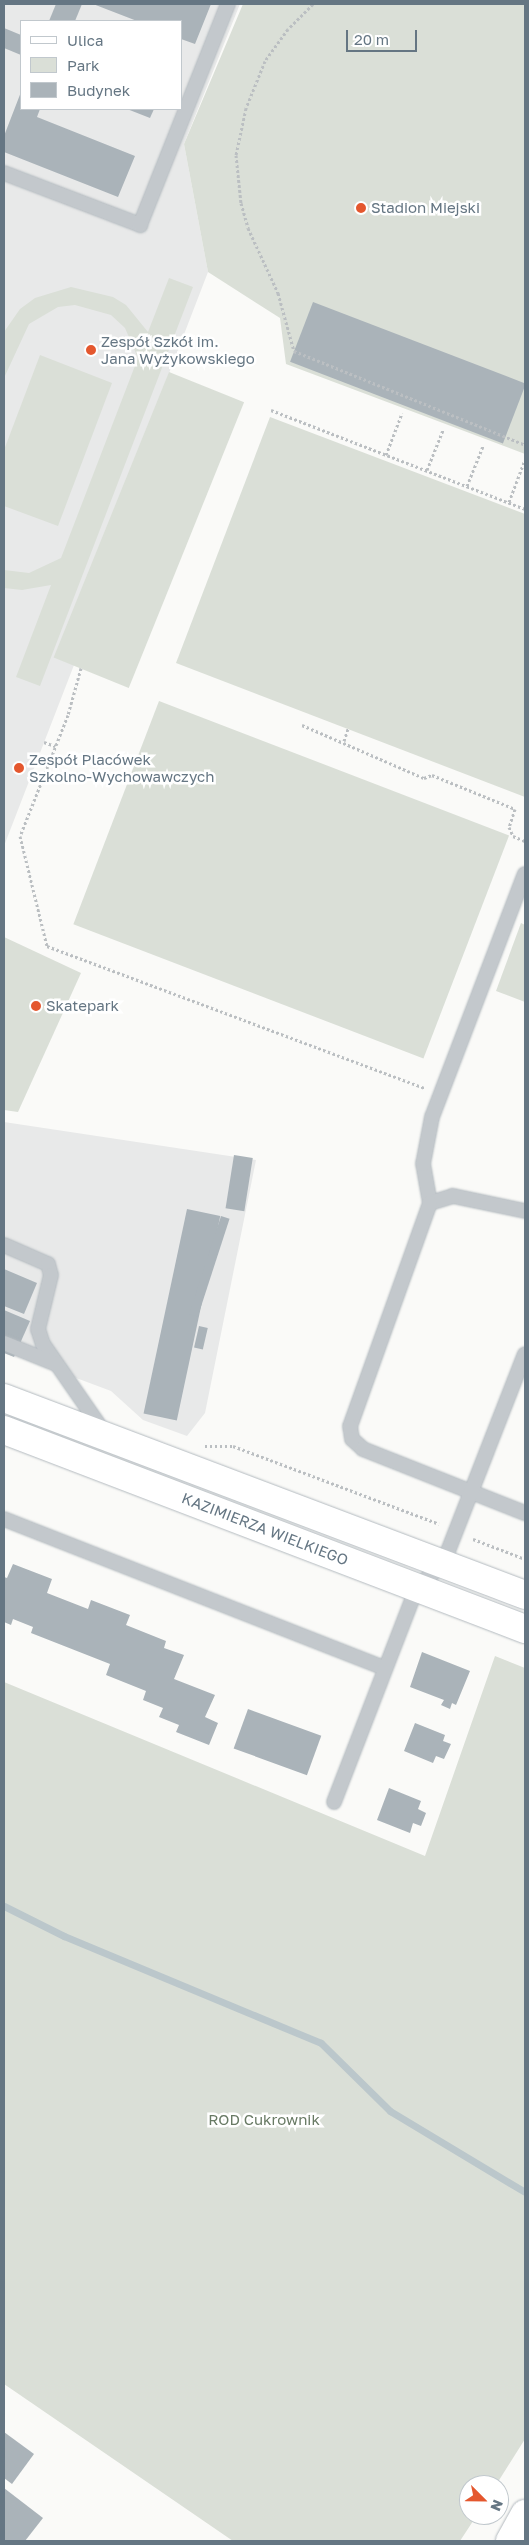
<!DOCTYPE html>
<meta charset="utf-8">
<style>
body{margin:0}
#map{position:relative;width:529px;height:2545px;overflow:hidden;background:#fafaf8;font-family:"Golos Text",sans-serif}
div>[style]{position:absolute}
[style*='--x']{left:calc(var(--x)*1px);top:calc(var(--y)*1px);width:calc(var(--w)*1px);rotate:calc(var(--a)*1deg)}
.built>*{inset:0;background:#e8e9e9}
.green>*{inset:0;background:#dadfd7;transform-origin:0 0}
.stream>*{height:7px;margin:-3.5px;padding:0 3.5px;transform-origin:3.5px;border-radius:3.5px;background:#bbc7cb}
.building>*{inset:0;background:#aab3b9;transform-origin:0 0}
.path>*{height:3px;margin-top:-1.5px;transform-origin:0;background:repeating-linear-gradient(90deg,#bbbfc2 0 2.5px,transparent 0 5px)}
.roads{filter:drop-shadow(0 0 1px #b3babf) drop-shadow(0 0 1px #b3babf)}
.service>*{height:14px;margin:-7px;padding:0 7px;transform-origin:7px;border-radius:7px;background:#c3c8cc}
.secondary>*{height:28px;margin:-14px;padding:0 14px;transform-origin:14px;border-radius:14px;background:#fff}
.dots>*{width:14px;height:14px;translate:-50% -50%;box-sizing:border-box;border:2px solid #fff;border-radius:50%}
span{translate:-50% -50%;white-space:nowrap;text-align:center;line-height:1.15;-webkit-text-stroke:5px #fff;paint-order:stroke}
.poi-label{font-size:15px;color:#657683}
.left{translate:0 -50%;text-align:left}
.street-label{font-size:15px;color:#657683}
.park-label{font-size:15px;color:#687a64}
.frame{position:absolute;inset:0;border:5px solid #657683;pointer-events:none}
.legend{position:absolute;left:20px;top:20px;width:162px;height:90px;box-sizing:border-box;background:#fff;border:1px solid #c1c8cd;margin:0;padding:6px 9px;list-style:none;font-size:15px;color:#657683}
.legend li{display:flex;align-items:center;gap:10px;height:25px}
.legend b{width:25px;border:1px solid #c1c8cd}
.north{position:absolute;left:459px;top:2475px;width:50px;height:50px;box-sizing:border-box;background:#fff;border:1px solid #c1c8cd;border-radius:50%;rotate:113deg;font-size:14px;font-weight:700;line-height:20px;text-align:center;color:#657683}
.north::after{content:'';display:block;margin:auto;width:18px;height:22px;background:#e4572e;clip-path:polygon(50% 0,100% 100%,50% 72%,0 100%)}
.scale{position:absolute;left:346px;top:30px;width:71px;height:22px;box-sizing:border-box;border:2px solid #657683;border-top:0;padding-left:6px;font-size:15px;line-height:18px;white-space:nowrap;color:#657683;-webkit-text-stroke:4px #fff;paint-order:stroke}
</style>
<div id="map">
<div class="built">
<i style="clip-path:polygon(evenodd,4px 4px,240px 4px,184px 144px,208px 272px,59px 659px,74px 665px,4px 846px,4px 4px,21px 21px,181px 21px,181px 109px,21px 109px,21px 21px)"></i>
<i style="clip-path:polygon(4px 1122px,256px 1160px,205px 1413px,187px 1436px,143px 1420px,111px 1391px,4px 1351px)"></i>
</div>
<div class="green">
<i style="clip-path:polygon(243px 4px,525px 4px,525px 454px,286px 364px,280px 318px,208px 272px,184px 144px)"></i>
<i style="clip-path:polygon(169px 278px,193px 287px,40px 686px,16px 677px,51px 585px,22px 590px,4px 588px,4px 570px,29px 573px,61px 558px,138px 358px,125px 328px,111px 315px,75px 305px,58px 307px,29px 324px,4px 378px,4px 332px,20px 309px,35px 298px,71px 287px,113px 297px,126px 305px,148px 332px)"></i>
<i style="clip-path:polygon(40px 355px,112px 383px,58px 526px,4px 506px,4px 450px)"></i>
<i style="left:169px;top:372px;width:81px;height:308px;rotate:22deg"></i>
<i style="clip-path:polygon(270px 417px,525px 514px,525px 797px,176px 663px)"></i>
<i style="left:159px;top:701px;width:375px;height:239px;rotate:21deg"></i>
<i style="clip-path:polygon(521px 923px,525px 925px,525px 1002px,496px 991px)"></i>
<i style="clip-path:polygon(4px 937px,81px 973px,18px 1112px,4px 1110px)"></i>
<i style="clip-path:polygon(495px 1656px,525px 1668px,525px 2439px,496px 2485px,469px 2485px,469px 2515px,477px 2515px,460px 2541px,233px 2541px,4px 2384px,4px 1682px,425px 1856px)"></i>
</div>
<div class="stream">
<i style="--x:4;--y:1906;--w:67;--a:26.6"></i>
<i style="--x:64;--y:1936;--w:278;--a:22.6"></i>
<i style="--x:321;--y:2043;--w:97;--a:44.6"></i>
<i style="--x:390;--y:2111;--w:157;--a:31"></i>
</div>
<div class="building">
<i style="clip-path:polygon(56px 4px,82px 4px,75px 21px,49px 21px)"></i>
<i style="clip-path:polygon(93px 4px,211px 4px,195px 44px,181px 39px,181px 21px,137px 21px)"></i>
<i style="clip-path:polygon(4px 28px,21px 35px,21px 55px,4px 48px)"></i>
<i style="clip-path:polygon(21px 92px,21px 109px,40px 109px,37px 117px,135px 156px,118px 197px,4px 152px,4px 136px)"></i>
<i style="clip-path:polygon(127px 109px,154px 109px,150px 118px)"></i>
<i style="left:313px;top:302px;width:228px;height:64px;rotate:21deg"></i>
<i style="left:234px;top:1155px;width:19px;height:54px;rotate:9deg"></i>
<i style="left:187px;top:1209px;width:34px;height:209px;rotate:12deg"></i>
<i style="left:221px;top:1216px;width:9px;height:103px;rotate:18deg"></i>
<i style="clip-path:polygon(4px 1269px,37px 1283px,24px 1314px,4px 1306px)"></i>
<i style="clip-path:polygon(4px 1310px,30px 1321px,14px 1357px,4px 1353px)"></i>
<i style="left:199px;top:1326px;width:9px;height:22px;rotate:13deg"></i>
<i style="clip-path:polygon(13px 1564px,52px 1579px,47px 1593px,88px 1609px,91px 1600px,130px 1615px,126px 1625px,166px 1641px,164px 1648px,184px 1655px,174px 1679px,215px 1695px,205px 1717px,218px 1723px,209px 1745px,176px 1732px,179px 1725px,159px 1717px,163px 1708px,143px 1700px,146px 1691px,106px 1675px,110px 1664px,31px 1633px,33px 1627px,13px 1619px,11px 1625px,4px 1622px,4px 1577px,7px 1578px)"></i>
<i style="clip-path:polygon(422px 1652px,470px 1671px,456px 1705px,452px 1703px,450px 1709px,441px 1705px,444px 1700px,410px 1687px)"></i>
<i style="left:248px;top:1709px;width:78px;height:42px;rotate:20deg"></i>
<i style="clip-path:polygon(415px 1723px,445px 1735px,443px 1741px,451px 1744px,444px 1759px,436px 1756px,433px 1763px,404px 1751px)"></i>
<i style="clip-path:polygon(389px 1788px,421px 1801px,418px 1809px,426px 1813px,421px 1826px,413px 1823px,410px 1833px,377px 1820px)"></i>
<i style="clip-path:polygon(4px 2432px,34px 2454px,12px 2484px,4px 2478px)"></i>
<i style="clip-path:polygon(4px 2488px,43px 2518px,25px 2541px,4px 2541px)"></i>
</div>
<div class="path">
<i style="--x:313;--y:4;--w:35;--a:135"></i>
<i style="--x:288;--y:29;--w:39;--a:126"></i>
<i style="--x:265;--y:61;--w:51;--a:112"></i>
<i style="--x:246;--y:108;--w:48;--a:102"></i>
<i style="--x:236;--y:155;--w:48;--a:84.1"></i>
<i style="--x:241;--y:203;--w:26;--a:74"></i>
<i style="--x:248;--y:228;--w:72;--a:65.2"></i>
<i style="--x:278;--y:293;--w:60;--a:74.6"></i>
<i style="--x:294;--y:351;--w:249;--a:22.1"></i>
<i style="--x:271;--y:410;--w:273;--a:21.3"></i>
<i style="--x:386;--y:455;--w:45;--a:-69.1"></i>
<i style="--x:427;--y:470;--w:43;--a:-68.2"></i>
<i style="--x:467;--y:486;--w:43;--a:-68.2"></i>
<i style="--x:509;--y:502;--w:43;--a:-69.4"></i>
<i style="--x:81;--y:668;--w:49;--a:105.5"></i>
<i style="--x:68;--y:715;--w:130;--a:111.6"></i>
<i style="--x:20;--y:836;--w:113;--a:76.2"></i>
<i style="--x:47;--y:946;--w:403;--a:20.6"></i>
<i style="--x:302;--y:725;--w:133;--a:23.5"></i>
<i style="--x:424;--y:778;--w:9;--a:-21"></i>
<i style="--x:432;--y:775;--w:90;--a:22.3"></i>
<i style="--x:515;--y:809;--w:19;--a:108"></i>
<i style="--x:509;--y:827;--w:10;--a:66"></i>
<i style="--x:513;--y:836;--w:13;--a:23"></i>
<i style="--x:344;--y:741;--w:13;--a:-72"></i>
<i style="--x:44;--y:742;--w:12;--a:20"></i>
<i style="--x:205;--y:1446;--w:28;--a:0"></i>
<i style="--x:233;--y:1446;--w:220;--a:20.7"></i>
<i style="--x:473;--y:1539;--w:56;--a:21"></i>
</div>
<div class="roads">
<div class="service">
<i style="--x:4;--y:173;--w:146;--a:20.9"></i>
<i style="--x:140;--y:225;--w:238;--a:-68.3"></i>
<i style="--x:430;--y:1203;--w:40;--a:-100"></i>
<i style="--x:423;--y:1164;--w:48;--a:-79.2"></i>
<i style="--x:432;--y:1117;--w:260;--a:-69.1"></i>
<i style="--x:525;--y:1211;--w:74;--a:-168.2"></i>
<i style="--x:453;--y:1196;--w:24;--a:163"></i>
<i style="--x:430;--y:1203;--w:237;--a:109.7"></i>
<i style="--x:350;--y:1426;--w:13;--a:81"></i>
<i style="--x:352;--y:1439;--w:15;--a:42"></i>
<i style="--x:363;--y:1449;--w:174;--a:21.6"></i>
<i style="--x:4;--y:1245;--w:48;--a:23.4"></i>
<i style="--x:48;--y:1264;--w:11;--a:75"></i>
<i style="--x:51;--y:1275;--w:56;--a:103.5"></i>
<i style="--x:38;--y:1329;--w:16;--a:72"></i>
<i style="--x:43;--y:1344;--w:107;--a:55.3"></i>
<i style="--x:4;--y:1343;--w:56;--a:22"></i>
<i style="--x:4;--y:1519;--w:409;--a:21.4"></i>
<i style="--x:334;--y:1802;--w:230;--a:-68.9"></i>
<i style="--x:417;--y:1587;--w:35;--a:-41"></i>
<i style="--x:443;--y:1564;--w:225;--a:-68.7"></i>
</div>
<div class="secondary">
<i style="--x:4;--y:1398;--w:557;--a:20.71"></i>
<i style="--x:4;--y:1430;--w:558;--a:20.9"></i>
<i style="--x:510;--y:2541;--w:31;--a:-61"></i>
</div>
</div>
<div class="dots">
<i style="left:361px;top:208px;background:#e4572e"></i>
<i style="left:91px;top:350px;background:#e4572e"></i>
<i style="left:19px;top:768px;background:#e4572e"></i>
<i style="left:36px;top:1006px;background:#e4572e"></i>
</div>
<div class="poi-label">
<span class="left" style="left:371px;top:208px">Stadion Miejski</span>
<span class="left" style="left:101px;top:350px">Zespół Szkół im.<br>Jana Wyżykowskiego</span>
<span class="left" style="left:29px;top:768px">Zespół Placówek<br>Szkolno-Wychowawczych</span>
<span class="left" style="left:46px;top:1006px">Skatepark</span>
</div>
<div class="street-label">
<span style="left:265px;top:1529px;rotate:21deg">KAZIMIERZA WIELKIEGO</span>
</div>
<div class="park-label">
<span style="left:264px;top:2120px">ROD Cukrownik</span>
</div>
<div class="frame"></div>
<ul class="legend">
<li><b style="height:6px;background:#fff"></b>Ulica</li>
<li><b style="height:14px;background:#dadfd7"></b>Park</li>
<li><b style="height:14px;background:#aab3b9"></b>Budynek</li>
</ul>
<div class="north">N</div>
<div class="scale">20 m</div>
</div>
